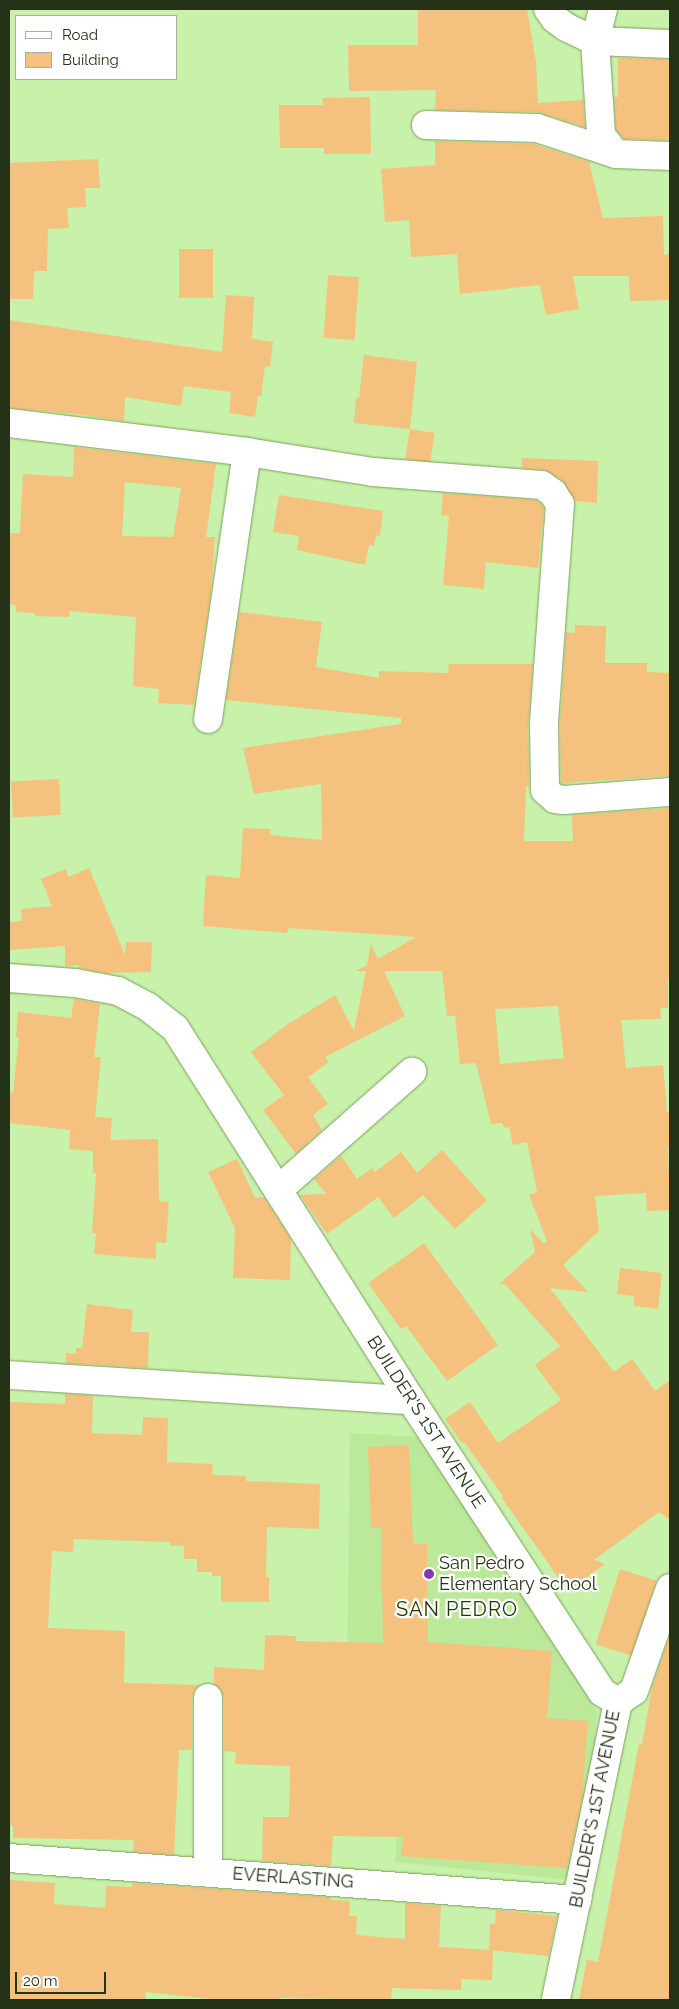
<!DOCTYPE html>
<style>
body{margin:0}
#map{position:relative;width:679px;height:2009px;overflow:hidden;background:#c8f1aa;font-family:Raleway,sans-serif}
div>[style]{position:absolute}
[style*='--x']{left:calc(var(--x)*1px);top:calc(var(--y)*1px);width:calc(var(--w)*1px);rotate:calc(var(--a)*1deg)}
.built>*{inset:0;background:#bbe899}
.building>*{inset:0;background:#f5c17e;transform-origin:0 0}
.roads{filter:drop-shadow(0 0 1px #7aa05c) drop-shadow(0 0 1px #7aa05c)}
.minor>*{height:28px;margin:-14px;padding:0 14px;transform-origin:14px;border-radius:14px;background:#fff}
.dots>*{width:14px;height:14px;translate:-50% -50%;box-sizing:border-box;border:2px solid #fff;border-radius:50%}
span{translate:-50% -50%;white-space:nowrap;text-align:center;line-height:1.15;-webkit-text-stroke:4.5px #fff;paint-order:stroke}
.street-label{font-size:18px;color:#243317}
.poi-label{font-size:18px;color:#243317}
.left{translate:0 -50%;text-align:left}
.quarter-label{font-size:20px;color:#1d3602;letter-spacing:1px}
.frame{position:absolute;inset:0;border:10px solid #243317;pointer-events:none}
.legend{position:absolute;left:15px;top:15px;width:162px;height:65px;box-sizing:border-box;background:#fff;border:1px solid #a7ada2;margin:0;padding:6px 9px;list-style:none;font-size:15px;color:#243317}
.legend li{display:flex;align-items:center;gap:10px;height:25px}
.legend b{width:25px;border:1px solid #a7ada2}
.scale{position:absolute;left:15px;top:1972px;width:91px;height:22px;box-sizing:border-box;border:2px solid #243317;border-top:0;padding-left:6px;font-size:15px;line-height:18px;white-space:nowrap;color:#243317;-webkit-text-stroke:4px #fff;paint-order:stroke}
</style>
<div id="map">
<div class="built">
<i style="clip-path:polygon(350px 1433px,423px 1437px,597px 1711px,593px 1764px,570px 1880px,395px 1862px,402px 1750px,346px 1745px)"></i>
</div>
<div class="building">
<i style="clip-path:polygon(418px 9px,527px 9px,536px 62px,538px 103px,583px 100px,585px 127px,537px 112px,435px 110px,436px 90px,349px 91px,348px 45px,418px 45px)"></i>
<i style="clip-path:polygon(618px 58px,670px 59px,670px 140px,624px 139px,616px 129px,614px 97px,618px 97px)"></i>
<i style="clip-path:polygon(370px 97px,371px 154px,324px 154px,324px 148px,280px 148px,279px 105px,323px 105px,322px 98px)"></i>
<i style="clip-path:polygon(435px 141px,534px 144px,589px 162px,603px 218px,663px 216px,664px 255px,670px 254px,670px 300px,630px 301px,629px 276px,573px 276px,579px 309px,546px 315px,540px 285px,460px 294px,457px 254px,411px 257px,409px 220px,385px 222px,381px 169px,435px 165px)"></i>
<i style="clip-path:polygon(98px 159px,100px 188px,85px 188px,86px 207px,67px 208px,69px 228px,48px 229px,47px 271px,34px 271px,33px 299px,9px 299px,9px 163px)"></i>
<i style="left:213px;top:249px;width:49px;height:34px;rotate:90deg"></i>
<i style="left:328px;top:275px;width:31px;height:63px;rotate:4deg"></i>
<i style="clip-path:polygon(226px 295px,254px 297px,252px 339px,273px 342px,270px 367px,265px 366px,261px 396px,258px 396px,255px 417px,229px 413px,231px 392px,184px 386px,181px 406px,125px 397px,124px 421px,76px 414px,9px 408px,9px 320px,222px 352px)"></i>
<i style="clip-path:polygon(364px 355px,417px 362px,410px 429px,354px 423px,356px 398px,359px 398px)"></i>
<i style="left:410px;top:429px;width:25px;height:30px;rotate:9deg"></i>
<i style="clip-path:polygon(evenodd,74px 447px,216px 464px,206px 537px,215px 537px,211px 593px,194px 705px,158px 703px,159px 689px,133px 686px,136px 617px,69px 611px,69px 617px,35px 616px,35px 613px,16px 612px,16px 605px,9px 604px,9px 533px,20px 533px,23px 474px,73px 477px,74px 447px,125px 482px,181px 488px,173px 537px,122px 536px,125px 482px)"></i>
<i style="clip-path:polygon(522px 458px,598px 461px,597px 503px,575px 501px,562px 480px,544px 470px,522px 468px)"></i>
<i style="clip-path:polygon(443px 493px,536px 500px,541px 504px,544px 507px,538px 568px,486px 562px,484px 589px,443px 585px,449px 516px,441px 515px)"></i>
<i style="clip-path:polygon(279px 495px,383px 511px,380px 536px,376px 535px,374px 546px,369px 545px,365px 565px,297px 550px,299px 536px,273px 532px)"></i>
<i style="clip-path:polygon(evenodd,239px 612px,322px 622px,316px 667px,379px 678px,379px 671px,448px 673px,449px 664px,533px 664px,528px 724px,529px 786px,526px 786px,524px 841px,573px 841px,572px 815px,670px 808px,670px 978px,668px 978px,668px 1008px,660px 1008px,661px 1019px,621px 1020px,626px 1068px,663px 1065px,667px 1112px,670px 1112px,670px 1147px,668px 1147px,670px 1210px,647px 1211px,646px 1193px,595px 1196px,599px 1231px,563px 1265px,588px 1292px,550px 1288px,614px 1372px,632px 1359px,655px 1391px,670px 1380px,670px 1520px,659px 1512px,594px 1560px,605px 1564px,568px 1591px,501px 1497px,503px 1496px,464px 1442px,462px 1443px,445px 1419px,470px 1402px,498px 1443px,561px 1400px,535px 1365px,560px 1346px,505px 1284px,499px 1284px,535px 1252px,530px 1229px,544px 1244px,547px 1241px,529px 1195px,537px 1192px,527px 1142px,513px 1145px,509px 1127px,504px 1128px,502px 1123px,491px 1124px,476px 1063px,460px 1064px,455px 1016px,447px 1016px,442px 971px,384px 971px,405px 1016px,325px 1057px,329px 1062px,308px 1077px,328px 1104px,313px 1115px,322px 1130px,296px 1154px,263px 1110px,284px 1095px,251px 1052px,288px 1024px,335px 995px,354px 1031px,366px 971px,356px 971px,367px 965px,371px 944px,378px 959px,416px 937px,288px 928px,287px 933px,203px 926px,206px 875px,240px 878px,243px 828px,270px 829px,270px 835px,322px 840px,321px 784px,254px 794px,243px 748px,401px 724px,401px 718px,226px 700px,239px 612px,558px 1006px,564px 1058px,500px 1064px,495px 1009px,558px 1006px)"></i>
<i style="clip-path:polygon(575px 625px,606px 626px,605px 663px,647px 663px,647px 672px,670px 673px,669px 776px,561px 783px,560px 724px,566px 632px,575px 633px)"></i>
<i style="left:59px;top:779px;width:36px;height:48px;rotate:87deg"></i>
<i style="clip-path:polygon(89px 868px,125px 955px,126px 942px,152px 942px,151px 972px,104px 973px,79px 968px,79px 965px,65px 966px,65px 946px,9px 950px,9px 922px,22px 921px,21px 909px,52px 906px,41px 879px,66px 869px,68px 877px)"></i>
<i style="clip-path:polygon(74px 999px,100px 1004px,94px 1057px,101px 1057px,95px 1117px,112px 1118px,110px 1140px,158px 1139px,159px 1201px,169px 1202px,166px 1243px,156px 1242px,156px 1259px,94px 1254px,96px 1233px,92px 1233px,96px 1173px,93px 1173px,93px 1151px,69px 1149px,70px 1130px,9px 1123px,9px 1092px,13px 1093px,19px 1037px,16px 1037px,18px 1012px,71px 1018px)"></i>
<i style="clip-path:polygon(442px 1150px,487px 1200px,455px 1229px,423px 1195px,394px 1218px,378px 1197px,327px 1234px,300px 1195px,326px 1194px,314px 1179px,341px 1156px,357px 1179px,372px 1168px,375px 1172px,401px 1152px,417px 1173px)"></i>
<i style="clip-path:polygon(237px 1159px,255px 1198px,264px 1197px,291px 1239px,290px 1280px,233px 1278px,235px 1228px,208px 1172px)"></i>
<i style="clip-path:polygon(424px 1243px,498px 1345px,447px 1381px,406px 1326px,401px 1329px,368px 1283px)"></i>
<i style="clip-path:polygon(620px 1268px,662px 1273px,658px 1309px,634px 1306px,634px 1296px,617px 1294px)"></i>
<i style="clip-path:polygon(87px 1304px,133px 1310px,131px 1332px,149px 1332px,148px 1368px,66px 1363px,66px 1353px,76px 1354px,76px 1348px,82px 1348px)"></i>
<i style="clip-path:polygon(65px 1394px,93px 1396px,92px 1433px,142px 1435px,143px 1417px,168px 1418px,167px 1462px,213px 1464px,212px 1475px,246px 1476px,246px 1481px,320px 1484px,319px 1529px,267px 1527px,266px 1577px,269px 1577px,269px 1602px,221px 1602px,221px 1576px,212px 1576px,212px 1572px,197px 1572px,197px 1559px,184px 1559px,184px 1546px,171px 1546px,171px 1542px,74px 1539px,73px 1552px,52px 1551px,48px 1628px,125px 1631px,124px 1683px,199px 1685px,194px 1691px,192px 1698px,192px 1750px,179px 1750px,174px 1855px,133px 1852px,134px 1840px,13px 1838px,13px 1826px,9px 1826px,9px 1402px,65px 1404px)"></i>
<i style="clip-path:polygon(409px 1445px,413px 1544px,427px 1544px,428px 1642px,552px 1651px,547px 1718px,588px 1721px,582px 1799px,567px 1868px,401px 1856px,403px 1837px,333px 1836px,331px 1866px,262px 1861px,263px 1817px,289px 1817px,290px 1766px,235px 1764px,236px 1752px,224px 1751px,224px 1698px,221px 1690px,214px 1684px,214px 1667px,264px 1670px,265px 1635px,296px 1636px,296px 1641px,383px 1643px,381px 1528px,371px 1528px,368px 1447px)"></i>
<i style="left:620px;top:1569px;width:38px;height:79px;rotate:18deg"></i>
<i style="clip-path:polygon(670px 1635px,670px 2000px,579px 2000px,587px 1960px,598px 1962px,639px 1744px,642px 1745px,652px 1687px)"></i>
<i style="clip-path:polygon(9px 1880px,55px 1883px,54px 1904px,105px 1908px,106px 1886px,132px 1887px,132px 1883px,330px 1897px,330px 1900px,350px 1901px,349px 1916px,357px 1916px,356px 1935px,405px 1939px,405px 1903px,441px 1906px,439px 1947px,493px 1950px,492px 1980px,461px 1979px,461px 1990px,392px 1988px,391px 2000px,280px 1998px,280px 2000px,220px 2000px,146px 1992px,146px 2000px,9px 2000px)"></i>
<i style="clip-path:polygon(496px 1910px,557px 1916px,549px 1956px,489px 1950px,490px 1924px,495px 1924px)"></i>
</div>
<div class="roads">
<div class="minor">
<i style="--x:548;--y:9;--w:12;--a:55"></i>
<i style="--x:555;--y:19;--w:14;--a:36"></i>
<i style="--x:566;--y:27;--w:32;--a:26"></i>
<i style="--x:595;--y:41;--w:75;--a:2.3"></i>
<i style="--x:603;--y:9;--w:33;--a:104"></i>
<i style="--x:595;--y:41;--w:94;--a:86.3"></i>
<i style="--x:601;--y:135;--w:24;--a:52"></i>
<i style="--x:426;--y:125;--w:111;--a:1.5"></i>
<i style="--x:537;--y:128;--w:83;--a:18.2"></i>
<i style="--x:616;--y:154;--w:54;--a:2.1"></i>
<i style="--x:9;--y:423;--w:240;--a:6.9"></i>
<i style="--x:247;--y:452;--w:128;--a:9"></i>
<i style="--x:373;--y:472;--w:169;--a:4.4"></i>
<i style="--x:542;--y:485;--w:14;--a:36"></i>
<i style="--x:553;--y:493;--w:13;--a:58"></i>
<i style="--x:560;--y:504;--w:221;--a:94.2"></i>
<i style="--x:544;--y:724;--w:66;--a:89.1"></i>
<i style="--x:545;--y:790;--w:13;--a:42"></i>
<i style="--x:555;--y:799;--w:10;--a:6"></i>
<i style="--x:565;--y:800;--w:105;--a:-4.4"></i>
<i style="--x:208;--y:719;--w:270;--a:-81.7"></i>
<i style="--x:9;--y:978;--w:66;--a:4.3"></i>
<i style="--x:75;--y:983;--w:44;--a:10.5"></i>
<i style="--x:118;--y:991;--w:34;--a:28"></i>
<i style="--x:148;--y:1007;--w:34;--a:38"></i>
<i style="--x:175;--y:1028;--w:441;--a:57.6"></i>
<i style="--x:411;--y:1400;--w:349;--a:56.8"></i>
<i style="--x:602;--y:1692;--w:19;--a:32"></i>
<i style="--x:618;--y:1702;--w:304;--a:101.8"></i>
<i style="--x:278;--y:1190;--w:179;--a:-41.4"></i>
<i style="--x:9;--y:1375;--w:403;--a:3.6"></i>
<i style="--x:618;--y:1702;--w:19;--a:-35"></i>
<i style="--x:634;--y:1691;--w:109;--a:-70.7"></i>
<i style="--x:9;--y:1858;--w:570;--a:4.23"></i>
<i style="--x:208;--y:1872;--w:174;--a:-90"></i>
</div>
</div>
<div class="dots">
<i style="left:429px;top:1574px;background:#853aab"></i>
</div>
<div class="street-label">
<span style="left:426px;top:1422px;rotate:57deg">BUILDER'S 1ST AVENUE</span>
<span style="left:595px;top:1809px;rotate:-79deg">BUILDER'S 1ST AVENUE</span>
<span style="left:293px;top:1878px;rotate:4deg">EVERLASTING</span>
</div>
<div class="poi-label">
<span class="left" style="left:439px;top:1574px">San Pedro<br>Elementary School</span>
</div>
<div class="quarter-label">
<span style="left:457px;top:1609px">SAN PEDRO</span>
</div>
<div class="frame"></div>
<ul class="legend">
<li><b style="height:6px;background:#fff"></b>Road</li>
<li><b style="height:14px;background:#f5c17e"></b>Building</li>
</ul>
<div class="scale">20 m</div>
</div>
